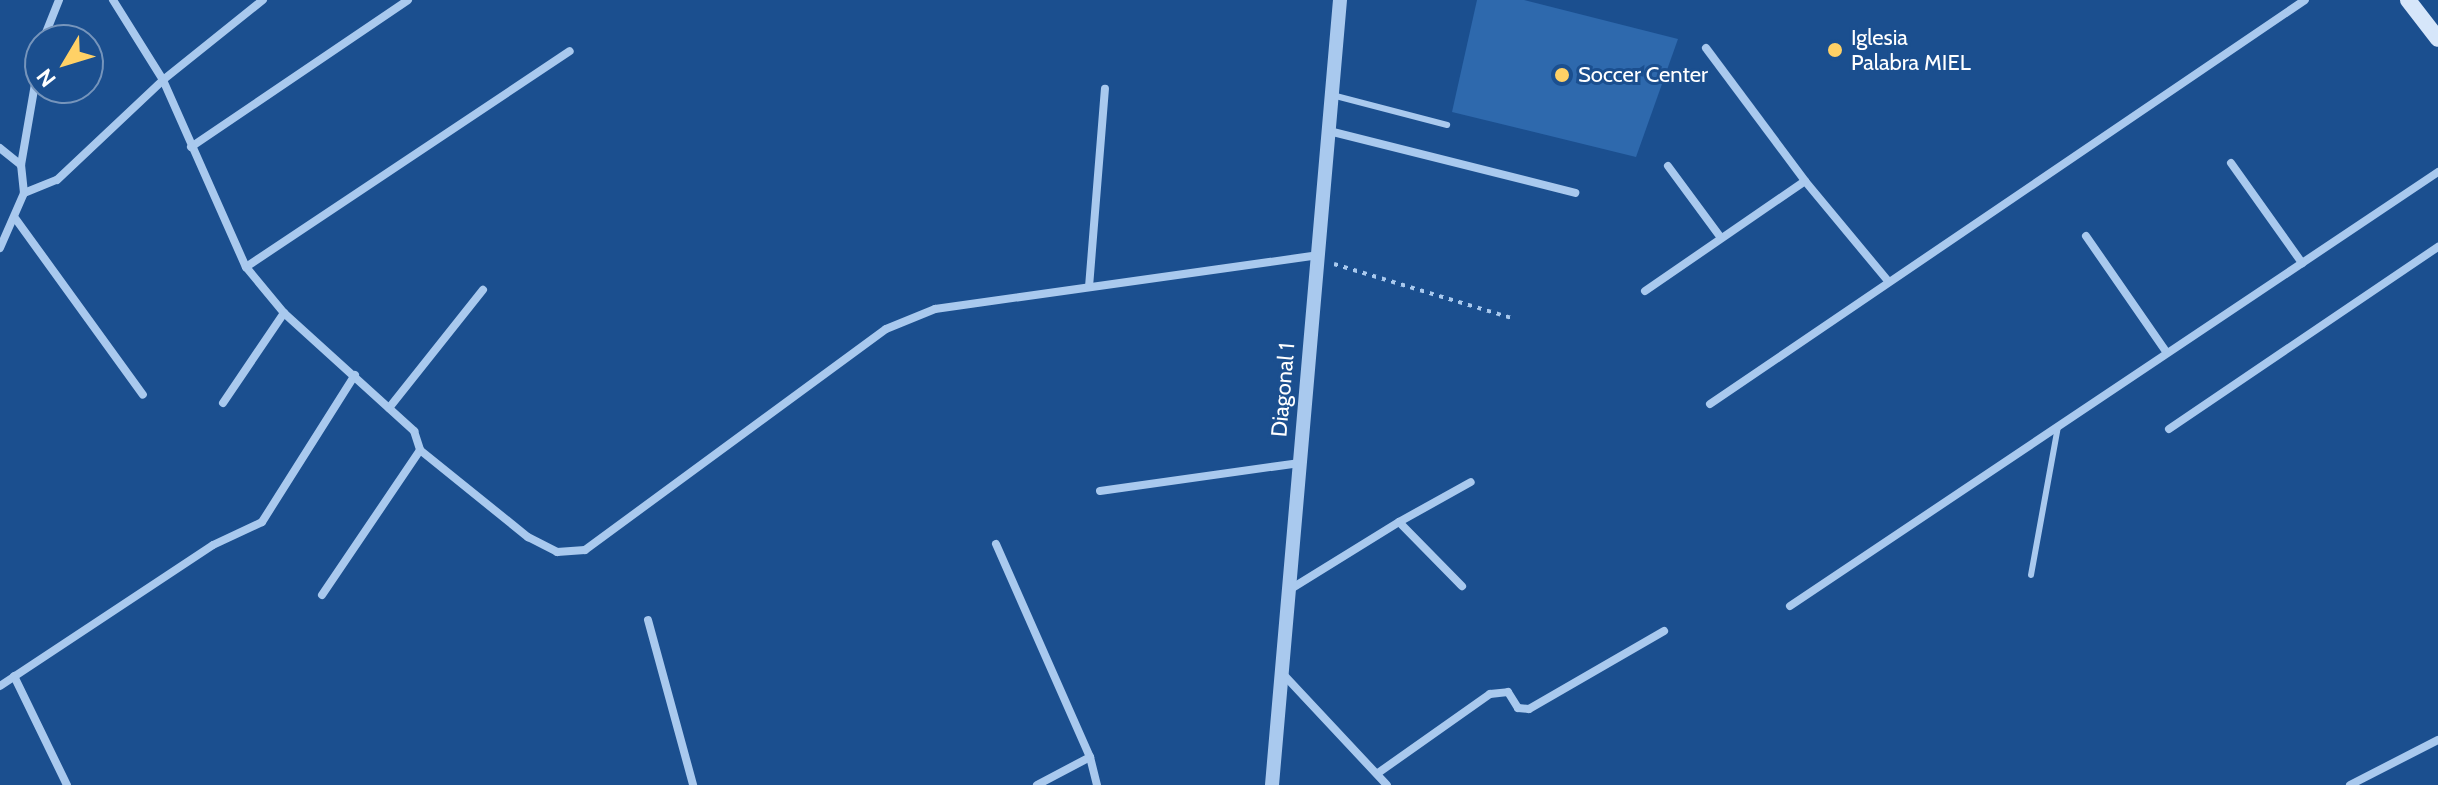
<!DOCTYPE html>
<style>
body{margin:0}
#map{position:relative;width:2438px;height:785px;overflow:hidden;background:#1b4f8f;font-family:Cabin,sans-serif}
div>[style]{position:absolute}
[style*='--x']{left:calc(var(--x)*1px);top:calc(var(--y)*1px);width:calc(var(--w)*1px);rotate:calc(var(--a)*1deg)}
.green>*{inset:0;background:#2e69ad}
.path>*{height:4px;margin-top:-2px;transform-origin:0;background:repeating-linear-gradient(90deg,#a9c9ee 0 4px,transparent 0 10px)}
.service>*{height:6px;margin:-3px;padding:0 3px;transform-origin:3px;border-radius:3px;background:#a9c9ee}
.minor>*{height:8px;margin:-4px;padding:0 4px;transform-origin:4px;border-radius:4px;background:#a9c9ee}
.tertiary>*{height:14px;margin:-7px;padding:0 7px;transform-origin:7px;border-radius:7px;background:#a9c9ee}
.secondary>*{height:16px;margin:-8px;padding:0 8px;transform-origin:8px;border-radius:8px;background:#d6e6fa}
.dots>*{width:22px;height:22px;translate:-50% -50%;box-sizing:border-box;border:4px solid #1b4f8f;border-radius:50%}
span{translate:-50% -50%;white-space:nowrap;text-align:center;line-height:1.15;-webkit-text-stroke:6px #1b4f8f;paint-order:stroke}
.poi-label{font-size:22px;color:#fff}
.left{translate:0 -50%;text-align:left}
.street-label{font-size:22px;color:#fff}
.north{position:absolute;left:24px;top:24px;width:80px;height:80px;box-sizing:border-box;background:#1b4f8f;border:2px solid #7695bc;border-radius:50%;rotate:232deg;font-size:22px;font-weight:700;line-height:32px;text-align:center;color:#fff}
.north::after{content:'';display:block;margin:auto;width:28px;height:36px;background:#ffd166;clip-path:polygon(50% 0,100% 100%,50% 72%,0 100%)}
</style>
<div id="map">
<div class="green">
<i style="clip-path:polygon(1477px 0,1524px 0,1678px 39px,1636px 157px,1452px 112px)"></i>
</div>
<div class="path">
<i style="--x:1334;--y:264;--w:186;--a:16.9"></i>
</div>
<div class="service">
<i style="--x:1332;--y:95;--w:119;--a:14.6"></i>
<i style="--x:2031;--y:575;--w:151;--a:-79.7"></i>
</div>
<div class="minor">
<i style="--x:113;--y:0;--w:94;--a:58"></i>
<i style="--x:163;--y:80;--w:205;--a:66.1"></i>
<i style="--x:246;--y:267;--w:60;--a:50.4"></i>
<i style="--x:284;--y:313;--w:176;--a:42.2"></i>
<i style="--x:414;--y:431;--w:20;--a:72"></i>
<i style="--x:420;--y:450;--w:139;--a:38.9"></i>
<i style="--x:528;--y:537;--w:33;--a:27"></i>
<i style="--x:557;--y:552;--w:28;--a:-4"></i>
<i style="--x:585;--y:550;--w:373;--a:-36.3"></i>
<i style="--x:886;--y:329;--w:53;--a:-22.2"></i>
<i style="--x:935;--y:309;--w:386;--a:-8"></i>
<i style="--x:43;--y:40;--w:43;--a:-68.2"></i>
<i style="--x:1706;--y:48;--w:166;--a:53.3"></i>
<i style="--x:1805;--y:181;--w:131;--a:50.3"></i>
<i style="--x:1329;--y:131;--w:254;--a:14.1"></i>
<i style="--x:191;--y:147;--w:262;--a:-34.1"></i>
<i style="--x:0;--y:148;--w:27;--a:39"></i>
<i style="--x:2231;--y:163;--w:123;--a:54.6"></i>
<i style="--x:1668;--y:166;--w:89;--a:53.6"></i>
<i style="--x:24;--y:193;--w:35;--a:-22"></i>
<i style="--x:57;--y:180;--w:146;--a:-43.3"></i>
<i style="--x:163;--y:80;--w:128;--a:-38.7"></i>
<i style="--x:15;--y:218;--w:218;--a:54.1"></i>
<i style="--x:2086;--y:236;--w:142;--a:55.3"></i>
<i style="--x:0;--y:248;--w:60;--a:-66.4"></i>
<i style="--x:24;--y:193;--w:28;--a:-96"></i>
<i style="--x:21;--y:165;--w:112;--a:-80.2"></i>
<i style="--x:246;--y:267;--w:389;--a:-33.7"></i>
<i style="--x:1089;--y:287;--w:199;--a:-85.4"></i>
<i style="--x:1645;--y:291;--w:194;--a:-34.5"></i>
<i style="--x:223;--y:403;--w:109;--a:-55.9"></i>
<i style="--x:1710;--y:404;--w:719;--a:-34.18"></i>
<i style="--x:389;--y:408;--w:151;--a:-51.5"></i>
<i style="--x:2169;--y:429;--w:325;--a:-34.1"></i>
<i style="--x:1100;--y:491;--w:200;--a:-8"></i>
<i style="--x:1399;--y:522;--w:82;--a:-29.1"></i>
<i style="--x:996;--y:544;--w:233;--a:66.2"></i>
<i style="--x:1090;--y:757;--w:29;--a:76"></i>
<i style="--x:1289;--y:590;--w:129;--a:-31.7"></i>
<i style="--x:1399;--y:522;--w:90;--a:45.5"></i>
<i style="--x:322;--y:595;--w:175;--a:-55.9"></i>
<i style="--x:1790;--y:606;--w:780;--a:-33.81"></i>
<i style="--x:648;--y:620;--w:171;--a:74.7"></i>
<i style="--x:1283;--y:674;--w:152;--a:46.9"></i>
<i style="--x:14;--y:676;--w:121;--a:64.1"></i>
<i style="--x:0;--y:686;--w:255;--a:-33.5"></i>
<i style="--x:213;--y:545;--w:54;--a:-25.1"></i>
<i style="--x:262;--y:522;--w:174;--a:-57.7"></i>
<i style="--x:1378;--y:773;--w:137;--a:-35.2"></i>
<i style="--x:1490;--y:694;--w:18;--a:-6"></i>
<i style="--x:1508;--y:692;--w:19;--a:58"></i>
<i style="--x:1518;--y:708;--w:11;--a:5"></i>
<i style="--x:1529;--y:709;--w:156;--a:-30"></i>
<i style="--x:1037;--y:785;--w:60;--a:-27.8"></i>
<i style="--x:2350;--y:785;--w:99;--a:-27.1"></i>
</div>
<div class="tertiary">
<i style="--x:1272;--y:785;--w:788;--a:-85.05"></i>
</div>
<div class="secondary">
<i style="--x:2408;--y:0;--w:49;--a:52.4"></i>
</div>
<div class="dots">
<i style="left:1835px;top:50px;background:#ffd166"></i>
<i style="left:1562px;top:75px;background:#ffd166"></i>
</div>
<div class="poi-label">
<span class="left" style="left:1851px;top:50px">Iglesia<br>Palabra MIEL</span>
<span class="left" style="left:1578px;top:75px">Soccer Center</span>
</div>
<div class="street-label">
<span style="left:1283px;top:390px;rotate:-85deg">Diagonal 1</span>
</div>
<div class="north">N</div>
</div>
